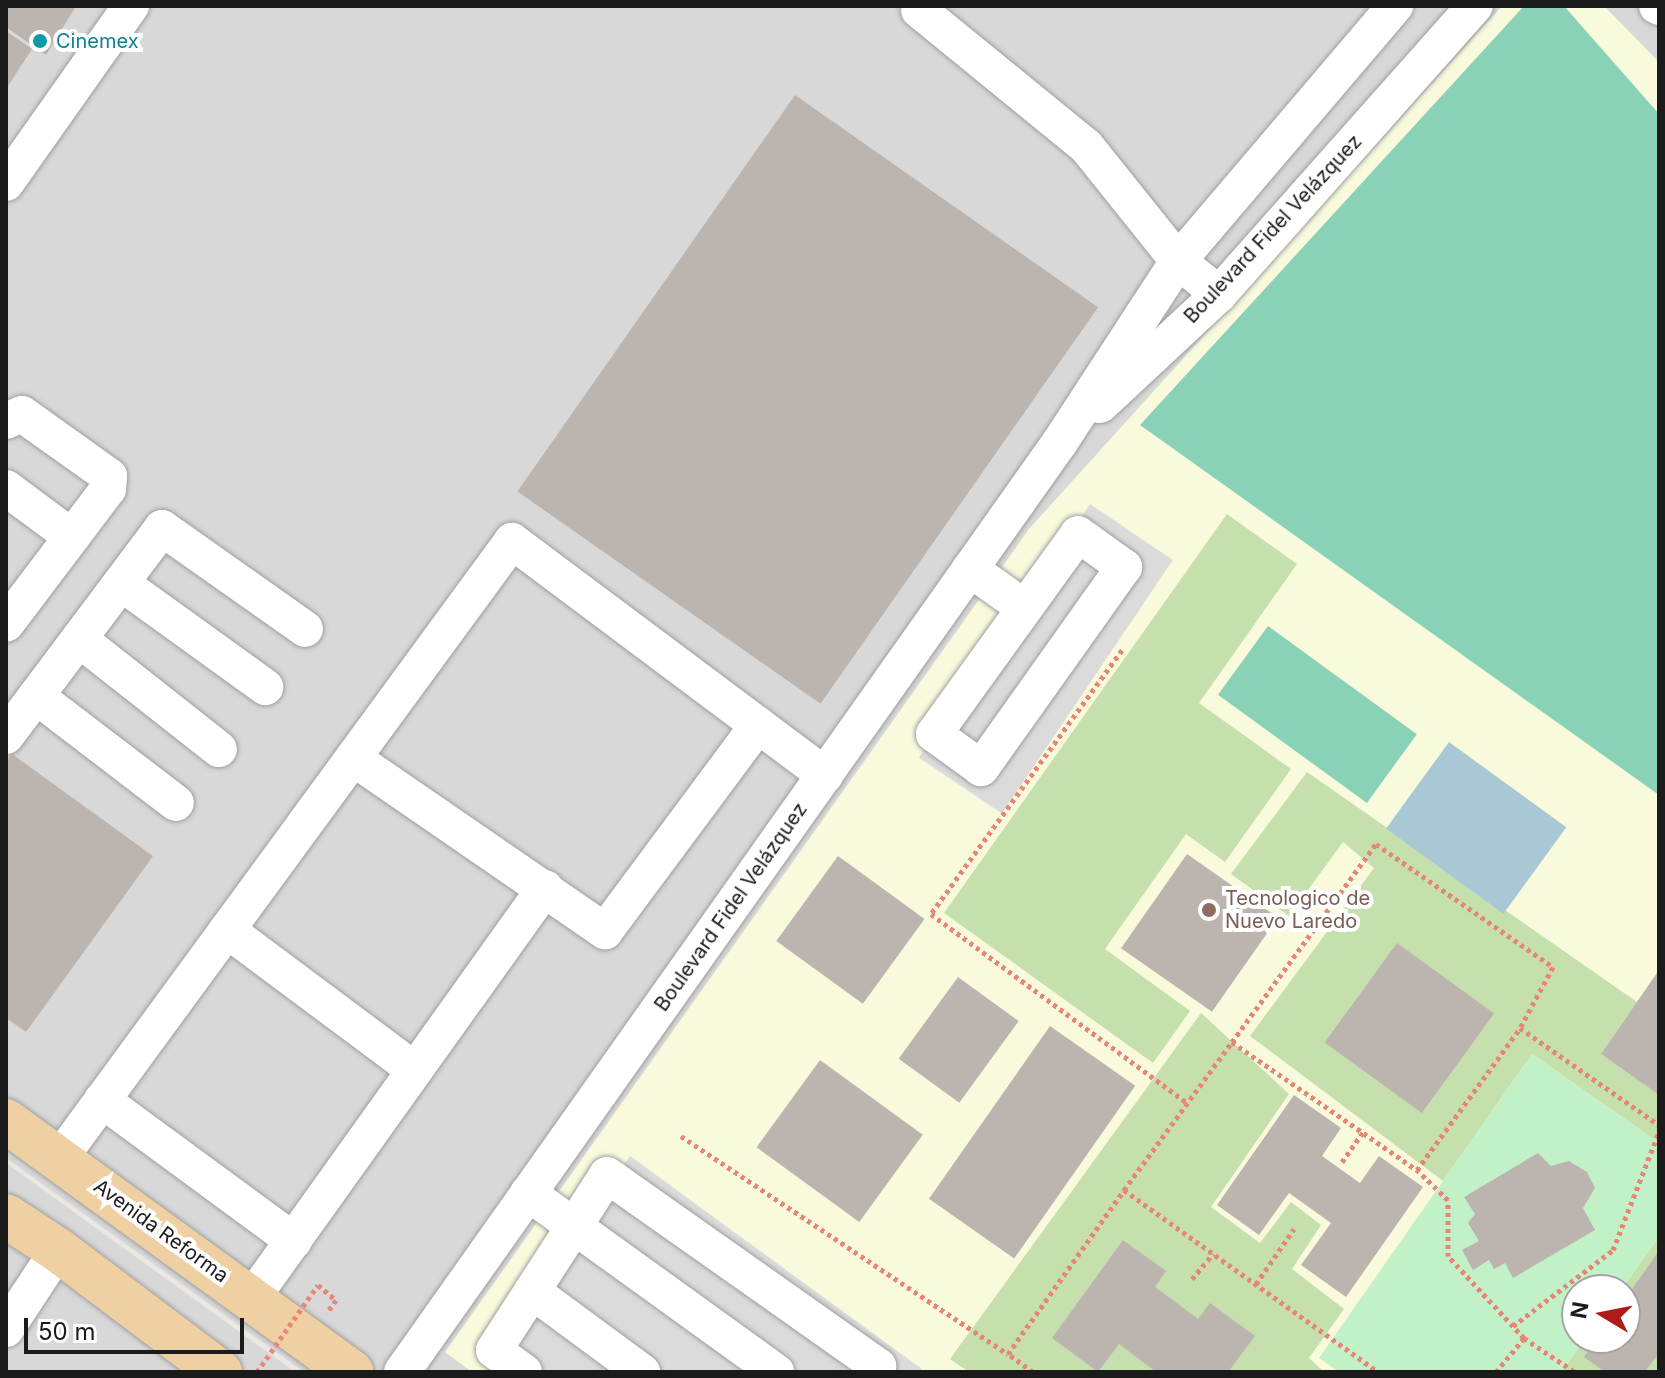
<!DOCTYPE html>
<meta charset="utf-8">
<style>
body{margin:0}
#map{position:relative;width:1665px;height:1378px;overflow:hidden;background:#ebe8e1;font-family:Inter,sans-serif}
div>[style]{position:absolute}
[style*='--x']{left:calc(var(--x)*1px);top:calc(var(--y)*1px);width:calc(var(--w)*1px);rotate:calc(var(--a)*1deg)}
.residential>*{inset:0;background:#d9d8d8}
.education>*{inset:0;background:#f9fadc}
.grass>*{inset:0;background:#c5e0ad}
.park>*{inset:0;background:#c2f1c7}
.pitch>*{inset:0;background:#89d1b7;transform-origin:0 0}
.parking>*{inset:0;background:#dbdbdb;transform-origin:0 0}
.water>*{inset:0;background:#a7c8d4;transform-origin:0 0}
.building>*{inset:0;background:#bbb4af;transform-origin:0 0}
.path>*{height:5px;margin-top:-2.5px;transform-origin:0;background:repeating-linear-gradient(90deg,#e78577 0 4px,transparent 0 8px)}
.roads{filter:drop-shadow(0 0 2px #9f9f9f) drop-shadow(0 0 2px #9f9f9f)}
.minor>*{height:36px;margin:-18px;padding:0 18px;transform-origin:18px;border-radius:18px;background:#fff}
.major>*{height:44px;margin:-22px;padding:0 22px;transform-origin:22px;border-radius:22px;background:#efd0a3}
.path-bridge>*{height:5px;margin-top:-2.5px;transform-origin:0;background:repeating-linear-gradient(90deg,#e78577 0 4px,transparent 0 8px)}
.dots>*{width:22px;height:22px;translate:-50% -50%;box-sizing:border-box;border:4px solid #fff;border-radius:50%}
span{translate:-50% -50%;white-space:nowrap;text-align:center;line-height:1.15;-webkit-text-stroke:8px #fff;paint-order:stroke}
.culture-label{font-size:20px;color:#0d838f}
.left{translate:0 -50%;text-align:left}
.street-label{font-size:20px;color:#1b1b1b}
.education-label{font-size:20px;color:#785e54}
.frame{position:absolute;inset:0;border:8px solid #1b1b1b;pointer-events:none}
.north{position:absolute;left:1561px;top:1274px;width:80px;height:80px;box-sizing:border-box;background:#fff;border:2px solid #a4a4a4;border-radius:50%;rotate:280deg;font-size:22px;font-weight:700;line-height:32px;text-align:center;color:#1b1b1b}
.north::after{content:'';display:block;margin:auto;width:28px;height:36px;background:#ad1c19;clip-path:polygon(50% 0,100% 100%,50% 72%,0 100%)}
.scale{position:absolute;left:24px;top:1318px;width:220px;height:36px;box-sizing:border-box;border:4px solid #1b1b1b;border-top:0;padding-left:10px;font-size:24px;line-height:28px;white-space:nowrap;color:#1b1b1b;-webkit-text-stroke:6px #fff;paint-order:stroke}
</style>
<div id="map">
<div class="residential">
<i style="clip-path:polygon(evenodd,6px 6px,1659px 6px,1659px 1372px,304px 1372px,6px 1158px,6px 6px,1577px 1290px,1625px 1290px,1625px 1338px,1577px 1338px,1577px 1290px)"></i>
<i style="clip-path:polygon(6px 1163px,295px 1372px,6px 1372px)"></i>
</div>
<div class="education">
<i style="clip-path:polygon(evenodd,1502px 6px,1604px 6px,1659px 62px,1659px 1372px,472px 1372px,445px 1352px,1029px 529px,1502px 6px,1577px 1290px,1625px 1290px,1625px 1338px,1577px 1338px,1577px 1290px)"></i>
</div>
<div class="grass">
<i style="clip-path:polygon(1227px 514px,1297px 564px,1199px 703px,1291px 769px,1225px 862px,1186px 834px,1105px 949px,1190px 1011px,1153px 1063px,944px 913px)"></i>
<i style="clip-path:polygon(1307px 772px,1637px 1002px,1601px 1054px,1659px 1095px,1659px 1143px,1532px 1054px,1443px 1181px,1250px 1036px,1374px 868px,1343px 842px,1289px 916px,1231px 874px)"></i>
<i style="clip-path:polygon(1201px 1013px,1289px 1094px,1211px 1207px,1260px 1243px,1291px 1202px,1321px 1225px,1292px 1269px,1344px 1309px,1309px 1358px,1322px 1370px,969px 1372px,950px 1359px)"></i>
<i style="clip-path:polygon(1659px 1237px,1659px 1372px,1561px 1372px,1586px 1338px,1625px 1338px,1625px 1290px,1621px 1290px)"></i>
</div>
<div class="park">
<i style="clip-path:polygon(1532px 1054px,1659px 1143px,1659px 1237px,1621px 1290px,1577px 1290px,1577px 1338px,1586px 1338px,1561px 1372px,1339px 1372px,1319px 1358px)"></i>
</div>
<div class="pitch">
<i style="clip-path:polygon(1524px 6px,1564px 6px,1659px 114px,1659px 795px,1140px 425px)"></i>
<i style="left:1268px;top:626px;width:184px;height:85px;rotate:36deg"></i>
</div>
<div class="parking">
<i style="left:1090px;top:504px;width:100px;height:306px;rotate:34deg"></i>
<i style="clip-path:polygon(630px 1156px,922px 1369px,919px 1372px,541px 1372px,497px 1340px)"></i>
</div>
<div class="water">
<i style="left:1449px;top:742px;width:145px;height:107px;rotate:36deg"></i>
</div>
<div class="building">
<i style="clip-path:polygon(6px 6px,76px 6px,46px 55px,6px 27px)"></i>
<i style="clip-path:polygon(6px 31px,32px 49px,6px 89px)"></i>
<i style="left:795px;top:95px;width:370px;height:484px;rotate:35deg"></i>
<i style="clip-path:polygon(12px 754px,153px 856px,26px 1032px,6px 1018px,6px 762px)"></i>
<i style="left:1187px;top:854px;width:111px;height:115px;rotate:35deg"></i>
<i style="left:838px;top:856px;width:107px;height:105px;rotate:36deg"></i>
<i style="left:1397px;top:943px;width:120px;height:123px;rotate:36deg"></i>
<i style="clip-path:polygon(1659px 970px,1659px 1095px,1601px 1054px)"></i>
<i style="left:958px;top:977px;width:75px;height:101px;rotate:36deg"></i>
<i style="left:1050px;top:1026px;width:104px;height:211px;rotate:35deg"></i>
<i style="left:820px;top:1060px;width:127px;height:108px;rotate:36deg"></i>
<i style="clip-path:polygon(1294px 1095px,1341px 1128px,1322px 1156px,1360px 1183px,1379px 1156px,1423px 1187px,1346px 1297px,1301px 1265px,1331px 1223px,1289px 1193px,1259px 1235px,1217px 1205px)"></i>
<i style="clip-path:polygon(1538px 1153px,1551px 1166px,1569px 1161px,1587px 1172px,1595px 1188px,1583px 1208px,1595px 1230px,1513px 1278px,1505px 1263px,1494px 1269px,1489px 1260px,1473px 1270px,1462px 1250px,1479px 1241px,1468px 1223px,1475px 1214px,1464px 1197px)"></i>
<i style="clip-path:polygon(1123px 1240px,1166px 1271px,1155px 1287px,1198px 1319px,1210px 1303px,1255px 1336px,1228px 1372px,1156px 1372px,1119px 1344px,1098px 1372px,1052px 1338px)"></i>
<i style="clip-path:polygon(1659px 1251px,1659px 1353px,1645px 1372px,1605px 1372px,1584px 1357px,1597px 1338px,1625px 1338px,1625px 1299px)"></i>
</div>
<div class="path">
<i style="--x:1122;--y:650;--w:326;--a:125.9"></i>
<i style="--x:931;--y:914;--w:318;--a:36.4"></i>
<i style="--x:1232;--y:1042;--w:245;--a:-54"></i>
<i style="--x:1376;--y:844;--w:216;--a:34.8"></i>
<i style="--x:1553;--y:967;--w:69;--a:118.4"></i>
<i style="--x:681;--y:1136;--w:393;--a:33.7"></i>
<i style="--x:1342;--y:1162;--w:37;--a:-55"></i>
<i style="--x:1124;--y:1190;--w:183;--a:-53.9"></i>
<i style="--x:1232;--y:1042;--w:225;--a:34.7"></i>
<i style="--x:1192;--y:1279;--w:33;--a:-50"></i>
<i style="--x:1256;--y:1284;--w:67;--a:-55.4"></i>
<i style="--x:318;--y:1285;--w:23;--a:40"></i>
<i style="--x:336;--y:1300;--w:16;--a:125"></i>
<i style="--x:1513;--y:1326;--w:126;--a:-37.2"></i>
<i style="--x:1613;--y:1250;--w:127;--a:-68.7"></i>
<i style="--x:1524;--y:1338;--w:112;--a:-132.8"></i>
<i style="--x:1448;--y:1256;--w:56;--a:-90"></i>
<i style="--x:1448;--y:1200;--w:43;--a:-135.9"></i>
<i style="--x:1417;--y:1170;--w:175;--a:-54"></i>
<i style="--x:1520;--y:1028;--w:169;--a:34.9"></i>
<i style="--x:1033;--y:1372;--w:31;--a:-144"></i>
<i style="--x:1008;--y:1354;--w:201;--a:-54.7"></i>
<i style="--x:1124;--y:1190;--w:312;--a:35.6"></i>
<i style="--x:1496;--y:1372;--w:44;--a:-50.5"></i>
<i style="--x:1524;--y:1338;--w:61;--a:33.7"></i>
</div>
<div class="roads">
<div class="minor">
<i style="--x:1657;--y:6;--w:2;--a:27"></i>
<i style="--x:919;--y:10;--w:215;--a:39.2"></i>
<i style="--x:1086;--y:146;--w:147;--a:51.3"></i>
<i style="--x:1178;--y:261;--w:53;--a:38.8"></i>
<i style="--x:6;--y:183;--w:217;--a:-54.8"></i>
<i style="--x:1100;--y:405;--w:163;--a:-43"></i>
<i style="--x:1219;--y:294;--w:385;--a:-48.4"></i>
<i style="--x:6;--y:421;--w:17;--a:-24"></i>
<i style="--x:22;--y:414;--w:107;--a:35.5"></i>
<i style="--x:109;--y:476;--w:13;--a:94"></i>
<i style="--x:108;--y:489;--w:169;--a:127.1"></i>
<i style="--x:6;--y:488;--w:82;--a:36.6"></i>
<i style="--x:1078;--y:534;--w:57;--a:35.7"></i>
<i style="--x:1124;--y:567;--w:247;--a:125.4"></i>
<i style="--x:981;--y:768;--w:58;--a:-144.1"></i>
<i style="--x:934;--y:734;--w:246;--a:-54.2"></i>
<i style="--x:970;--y:569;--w:67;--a:35.3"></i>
<i style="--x:121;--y:583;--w:178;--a:35.8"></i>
<i style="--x:79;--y:639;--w:178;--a:38.2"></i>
<i style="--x:36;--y:696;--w:176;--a:37.4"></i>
<i style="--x:6;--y:736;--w:260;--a:-53.1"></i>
<i style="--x:162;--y:528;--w:175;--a:35.2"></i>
<i style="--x:353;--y:758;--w:306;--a:34.5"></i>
<i style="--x:605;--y:931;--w:257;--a:-53.4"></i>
<i style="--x:227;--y:930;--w:234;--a:36.7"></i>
<i style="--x:102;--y:1100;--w:238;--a:36.3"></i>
<i style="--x:60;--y:1158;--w:765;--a:-53.77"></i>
<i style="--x:512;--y:541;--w:391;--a:36.8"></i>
<i style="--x:528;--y:1193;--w:306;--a:35.8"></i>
<i style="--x:532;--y:1291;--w:137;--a:36.4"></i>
<i style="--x:252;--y:1298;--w:504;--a:-54.45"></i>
<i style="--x:6;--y:1329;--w:95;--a:-56.6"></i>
<i style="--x:402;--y:1372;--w:1139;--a:-54.72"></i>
<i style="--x:1060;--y:442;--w:216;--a:-56.9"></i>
<i style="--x:1178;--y:261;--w:335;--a:-49.6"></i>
<i style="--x:524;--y:1372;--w:37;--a:-144"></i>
<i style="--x:494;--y:1350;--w:208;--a:-57.1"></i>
<i style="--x:607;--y:1175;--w:332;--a:35.2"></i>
<i style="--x:878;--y:1366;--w:7;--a:117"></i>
</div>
<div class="major">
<i style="--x:6;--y:1121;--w:427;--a:36"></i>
<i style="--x:6;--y:1216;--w:62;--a:33.2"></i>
<i style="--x:58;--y:1250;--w:203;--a:37"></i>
</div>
</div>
<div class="path-bridge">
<i style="--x:257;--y:1372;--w:106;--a:-55"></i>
</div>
<div class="dots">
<i style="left:40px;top:41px;background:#0f9aa8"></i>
<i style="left:1209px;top:910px;background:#8d6e63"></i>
</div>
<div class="culture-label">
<span class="left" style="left:56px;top:41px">Cinemex</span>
</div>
<div class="street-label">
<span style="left:1273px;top:229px;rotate:-47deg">Boulevard Fidel Velázquez</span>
<span style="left:731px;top:907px;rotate:-55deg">Boulevard Fidel Velázquez</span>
<span style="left:161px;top:1231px;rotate:36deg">Avenida Reforma</span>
</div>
<div class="education-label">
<span class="left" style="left:1225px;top:910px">Tecnologico de<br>Nuevo Laredo</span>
</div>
<div class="frame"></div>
<div class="north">N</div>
<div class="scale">50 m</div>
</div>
